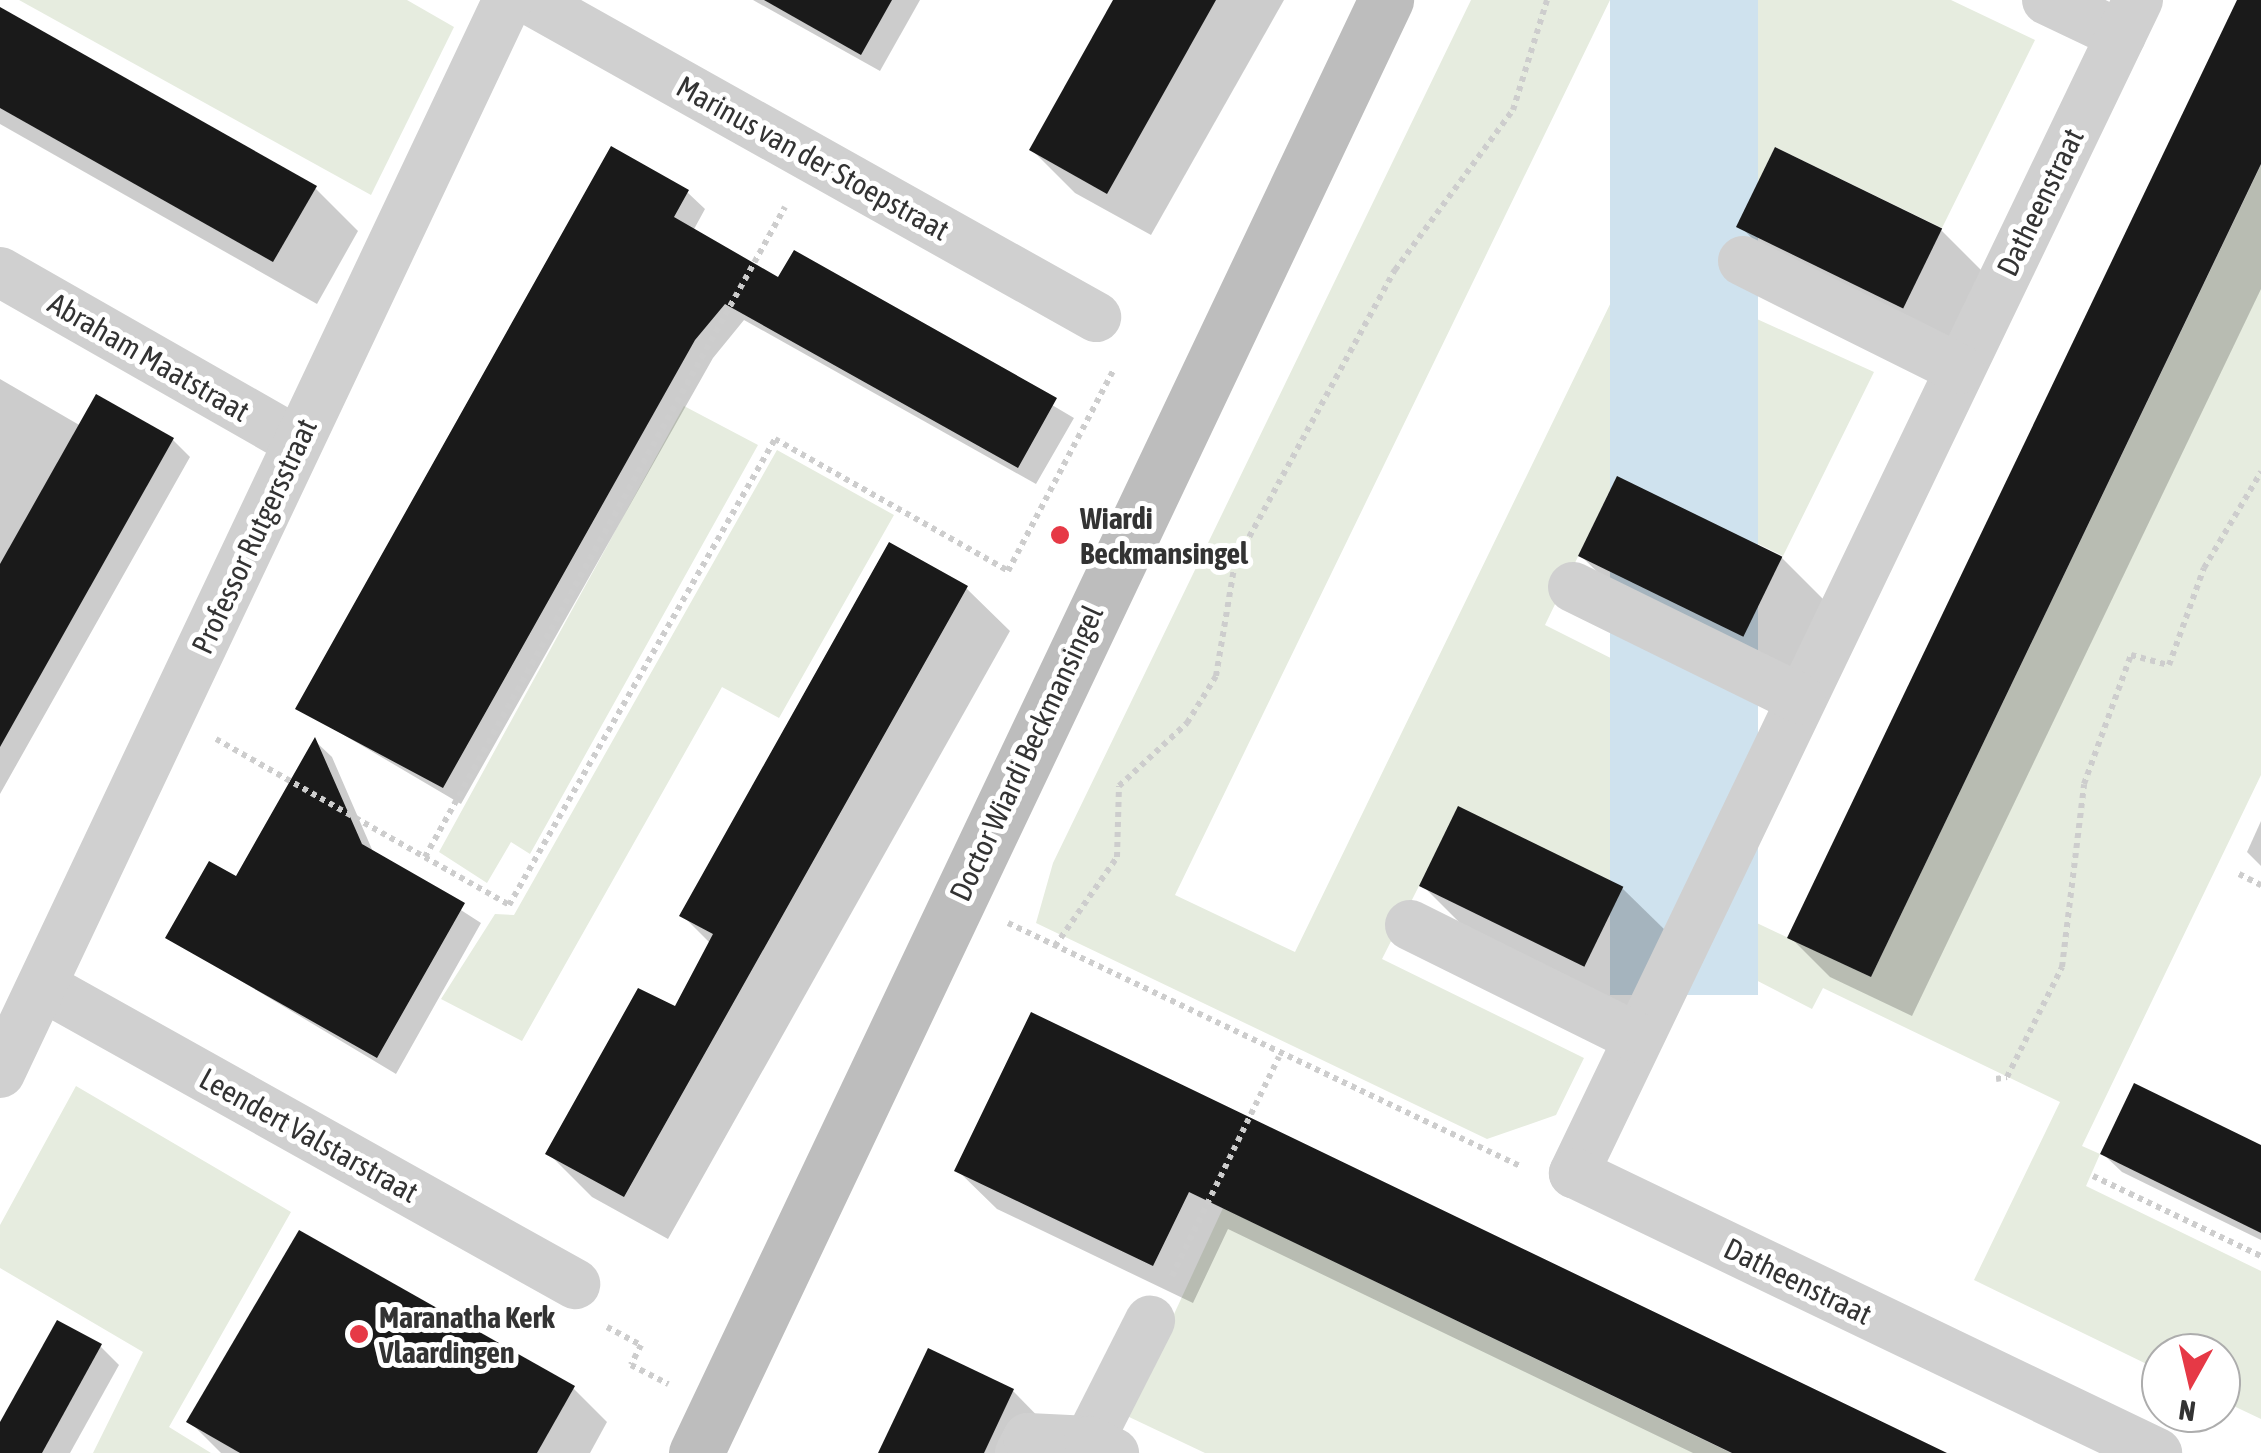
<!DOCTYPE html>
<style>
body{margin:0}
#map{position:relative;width:2261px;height:1453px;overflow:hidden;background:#fff;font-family:"Asap Condensed",sans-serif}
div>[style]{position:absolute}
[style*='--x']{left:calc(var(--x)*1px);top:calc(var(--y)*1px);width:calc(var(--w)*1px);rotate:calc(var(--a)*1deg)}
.green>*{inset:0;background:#e6ecdf}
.water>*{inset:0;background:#cfe2ee;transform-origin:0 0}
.shadow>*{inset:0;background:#0003}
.building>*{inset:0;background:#1a1a1a;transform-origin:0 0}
.path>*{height:6px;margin-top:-3px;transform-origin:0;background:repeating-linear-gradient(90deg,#cdcdcd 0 5px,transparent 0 10px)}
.street>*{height:50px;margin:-25px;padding:0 25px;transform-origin:25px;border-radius:25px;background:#d0d0d0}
.secondary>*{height:55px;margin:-27.5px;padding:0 27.5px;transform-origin:27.5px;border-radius:27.5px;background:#bdbdbd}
.dots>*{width:28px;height:28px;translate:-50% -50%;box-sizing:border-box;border:5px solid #fff;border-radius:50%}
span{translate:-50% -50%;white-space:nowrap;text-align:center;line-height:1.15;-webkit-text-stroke:10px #fff;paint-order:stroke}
.street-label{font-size:30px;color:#333}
.poi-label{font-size:30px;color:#333;font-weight:700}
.left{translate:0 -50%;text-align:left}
.north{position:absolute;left:2141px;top:1333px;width:100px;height:100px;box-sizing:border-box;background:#fff;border:2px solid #adadad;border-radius:50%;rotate:188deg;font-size:28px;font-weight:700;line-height:40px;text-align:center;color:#333}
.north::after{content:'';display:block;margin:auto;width:35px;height:45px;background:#e63946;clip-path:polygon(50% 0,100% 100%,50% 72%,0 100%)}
</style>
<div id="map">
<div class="green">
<i style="clip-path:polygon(19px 0,407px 0,454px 27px,371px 195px)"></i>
<i style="clip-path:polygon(1471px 0,1610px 0,1175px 895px,1295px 952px,1758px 0,1951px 0,2035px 40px,1942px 228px,1775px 147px,1704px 295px,1874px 372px,1783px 556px,1617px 476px,1545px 625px,1710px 708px,1624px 886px,1419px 886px,1382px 959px,1584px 1058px,1556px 1115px,1487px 1139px,1036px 923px,1053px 863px)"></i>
<i style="clip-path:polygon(2261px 165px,2261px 775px,2082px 1146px,2100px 1154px,2086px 1186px,2261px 1271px,2261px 1419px,2221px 1400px,2221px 1353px,2161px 1353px,2161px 1371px,1974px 1280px,2060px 1102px,1823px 988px,1812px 1009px,1721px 962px,1742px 916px,1871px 977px)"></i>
<i style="clip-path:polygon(684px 406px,758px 445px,530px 854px,511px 842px,487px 883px,439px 852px)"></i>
<i style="clip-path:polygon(777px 450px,894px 515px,779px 718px,722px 687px,522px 1041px,441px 999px,495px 914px,514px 915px)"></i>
<i style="clip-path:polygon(76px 1086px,291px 1212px,169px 1427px,211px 1453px,93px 1453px,143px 1352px,0 1268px,0 1225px)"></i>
<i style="clip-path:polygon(1223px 1208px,1731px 1453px,1205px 1453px,1127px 1416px)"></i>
</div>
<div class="water">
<i style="left:1610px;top:0;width:148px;height:995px"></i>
</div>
<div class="shadow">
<i style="clip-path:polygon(753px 0,920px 0,880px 71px)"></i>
<i style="clip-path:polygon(1116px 0,1284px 0,1151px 235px,1075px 193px,1032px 150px)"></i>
<i style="clip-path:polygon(2239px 0,2261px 0,2261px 289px,1912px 1016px,1830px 977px,1790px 937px)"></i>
<i style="clip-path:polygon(0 10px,315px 188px,358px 231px,317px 304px,0 124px)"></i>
<i style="clip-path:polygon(687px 192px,705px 209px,693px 231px,779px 281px,795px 253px,1074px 418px,1036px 484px,744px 320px,713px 358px,461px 804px,298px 708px)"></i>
<i style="clip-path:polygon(1740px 226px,1941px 230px,1984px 273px,1948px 349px,1783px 270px)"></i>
<i style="clip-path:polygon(0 379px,81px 426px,173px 440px,190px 457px,0 794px)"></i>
<i style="clip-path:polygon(1581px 556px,1782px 558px,1825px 601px,1788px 678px,1625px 599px)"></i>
<i style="clip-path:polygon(966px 588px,1010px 631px,668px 1239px,592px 1197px,548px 1153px,676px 1010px,711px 944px,682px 915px)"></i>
<i style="clip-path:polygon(315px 741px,332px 757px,374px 854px,481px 923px,396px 1074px,168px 937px,237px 880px)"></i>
<i style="clip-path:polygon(2261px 821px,2261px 866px,2247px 852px)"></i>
<i style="clip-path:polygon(1422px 885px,1622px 888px,1666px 931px,1630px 1008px,1466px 929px)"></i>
<i style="clip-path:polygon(1032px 1015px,1942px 1453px,1693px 1453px,1228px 1229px,1193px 1303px,997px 1209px,957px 1170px)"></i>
<i style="clip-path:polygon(2261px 1147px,2261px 1240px,2122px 1172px,2103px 1154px)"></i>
<i style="clip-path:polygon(100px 1346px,119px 1365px,70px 1453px,0 1453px,0 1427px)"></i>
<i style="clip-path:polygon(573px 1388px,607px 1422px,590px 1453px,221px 1453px,190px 1422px)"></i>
<i style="clip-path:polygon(1013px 1391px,1056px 1435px,1048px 1453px,881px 1453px)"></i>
</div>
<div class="building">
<i style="clip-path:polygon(764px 0,892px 0,861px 55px)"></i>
<i style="clip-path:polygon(1113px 0,1216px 0,1107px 194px,1029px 150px)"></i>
<i style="clip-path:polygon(2237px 0,2261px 0,2261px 164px,1871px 977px,1787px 938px)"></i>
<i style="clip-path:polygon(0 7px,317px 186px,273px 262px,0 108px)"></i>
<i style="clip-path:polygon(611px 146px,689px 190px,674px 217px,778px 277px,794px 250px,1057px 398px,1018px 468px,725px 304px,695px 340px,443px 788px,295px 709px)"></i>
<i style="left:1775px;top:147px;width:186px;height:89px;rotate:26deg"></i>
<i style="clip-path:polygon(96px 394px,174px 438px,0 747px,0 564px)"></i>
<i style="left:1617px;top:476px;width:184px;height:89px;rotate:26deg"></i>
<i style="clip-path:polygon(889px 542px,968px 586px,624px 1197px,545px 1154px,638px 988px,675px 1006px,713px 934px,679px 916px)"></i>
<i style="clip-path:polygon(315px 737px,362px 844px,465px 903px,377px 1058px,165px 938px,209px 861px,236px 876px)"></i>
<i style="left:1458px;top:806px;width:184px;height:89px;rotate:26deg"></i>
<i style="clip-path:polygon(1031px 1012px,1669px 1319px,1947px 1453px,1732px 1453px,1189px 1192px,1153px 1266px,954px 1171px)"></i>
<i style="clip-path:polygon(2134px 1083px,2261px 1145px,2261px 1233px,2100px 1154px)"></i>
<i style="clip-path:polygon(299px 1230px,575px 1386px,537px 1453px,240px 1453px,186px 1422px)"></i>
<i style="clip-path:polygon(57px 1320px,102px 1344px,42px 1453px,0 1453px,0 1422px)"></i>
<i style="clip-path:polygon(928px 1348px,1014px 1389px,984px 1453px,878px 1453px)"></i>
</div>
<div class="path">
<i style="--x:216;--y:739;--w:337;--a:29.5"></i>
<i style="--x:509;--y:905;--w:537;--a:-60.28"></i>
<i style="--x:775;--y:439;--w:268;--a:29.5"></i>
<i style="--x:1008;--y:571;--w:226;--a:-62.3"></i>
<i style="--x:425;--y:857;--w:743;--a:-61.02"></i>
<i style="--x:2239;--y:874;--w:25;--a:27"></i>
<i style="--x:1008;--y:923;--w:567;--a:25.39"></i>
<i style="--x:1055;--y:946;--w:108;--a:-55.1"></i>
<i style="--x:1117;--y:857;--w:71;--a:-88.4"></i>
<i style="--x:1119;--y:786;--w:93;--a:-42.8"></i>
<i style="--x:1187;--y:723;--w:55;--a:-58.3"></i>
<i style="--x:1216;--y:676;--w:115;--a:-80.5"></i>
<i style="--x:1235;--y:563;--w:334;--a:-61.4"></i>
<i style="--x:1395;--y:270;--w:199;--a:-53.6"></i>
<i style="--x:1513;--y:110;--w:115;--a:-72.8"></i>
<i style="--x:1996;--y:1079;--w:11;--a:-10"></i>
<i style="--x:2007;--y:1077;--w:123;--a:-63.4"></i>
<i style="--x:2062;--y:967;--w:184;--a:-83.1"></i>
<i style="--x:2084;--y:784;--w:137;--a:-70"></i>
<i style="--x:2131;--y:655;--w:39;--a:15"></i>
<i style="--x:2169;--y:665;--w:103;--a:-70.2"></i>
<i style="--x:2204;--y:568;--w:112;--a:-59.3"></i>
<i style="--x:2093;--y:1176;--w:186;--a:25.5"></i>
<i style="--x:1172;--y:1276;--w:244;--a:-64"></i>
<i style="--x:607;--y:1327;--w:38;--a:28"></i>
<i style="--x:641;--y:1345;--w:22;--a:117"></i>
<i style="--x:631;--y:1365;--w:42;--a:27.2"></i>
</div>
<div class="street">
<i style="--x:530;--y:0;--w:649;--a:29.25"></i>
<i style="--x:2047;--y:0;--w:82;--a:25.3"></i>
<i style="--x:2138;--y:0;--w:1302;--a:115.68"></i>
<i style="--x:1574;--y:1173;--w:647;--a:25.65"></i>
<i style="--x:1743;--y:261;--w:242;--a:26.5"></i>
<i style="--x:0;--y:272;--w:343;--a:29.7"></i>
<i style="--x:1573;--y:587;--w:254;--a:26.2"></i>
<i style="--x:1410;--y:925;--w:254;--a:26.4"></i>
<i style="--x:42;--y:986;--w:611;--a:29.21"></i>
<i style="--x:0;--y:1073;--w:1187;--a:-64.67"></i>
<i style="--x:1089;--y:1441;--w:135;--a:-63.1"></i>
<i style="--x:1020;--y:1453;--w:17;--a:-62"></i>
<i style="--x:1028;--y:1438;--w:61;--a:2.8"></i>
<i style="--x:1089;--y:1441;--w:28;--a:26"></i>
</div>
<div class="secondary">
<i style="--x:696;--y:1453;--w:1609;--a:-64.6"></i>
</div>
<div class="dots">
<i style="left:1060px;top:535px;background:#e63946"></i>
<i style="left:359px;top:1334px;background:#e63946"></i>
</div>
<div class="street-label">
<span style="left:813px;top:158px;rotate:29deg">Marinus van der Stoepstraat</span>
<span style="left:2040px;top:202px;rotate:-64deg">Datheenstraat</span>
<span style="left:149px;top:357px;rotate:30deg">Abraham Maatstraat</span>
<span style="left:254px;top:536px;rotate:-65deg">Professor Rutgersstraat</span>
<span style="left:1026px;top:753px;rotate:-65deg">Doctor Wiardi Beckmansingel</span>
<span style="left:309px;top:1135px;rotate:29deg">Leendert Valstarstraat</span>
<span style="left:1798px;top:1281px;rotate:26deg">Datheenstraat</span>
</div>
<div class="poi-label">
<span class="left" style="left:1080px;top:535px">Wiardi<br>Beckmansingel</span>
<span class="left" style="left:379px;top:1334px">Maranatha Kerk<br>Vlaardingen</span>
</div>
<div class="north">N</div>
</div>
